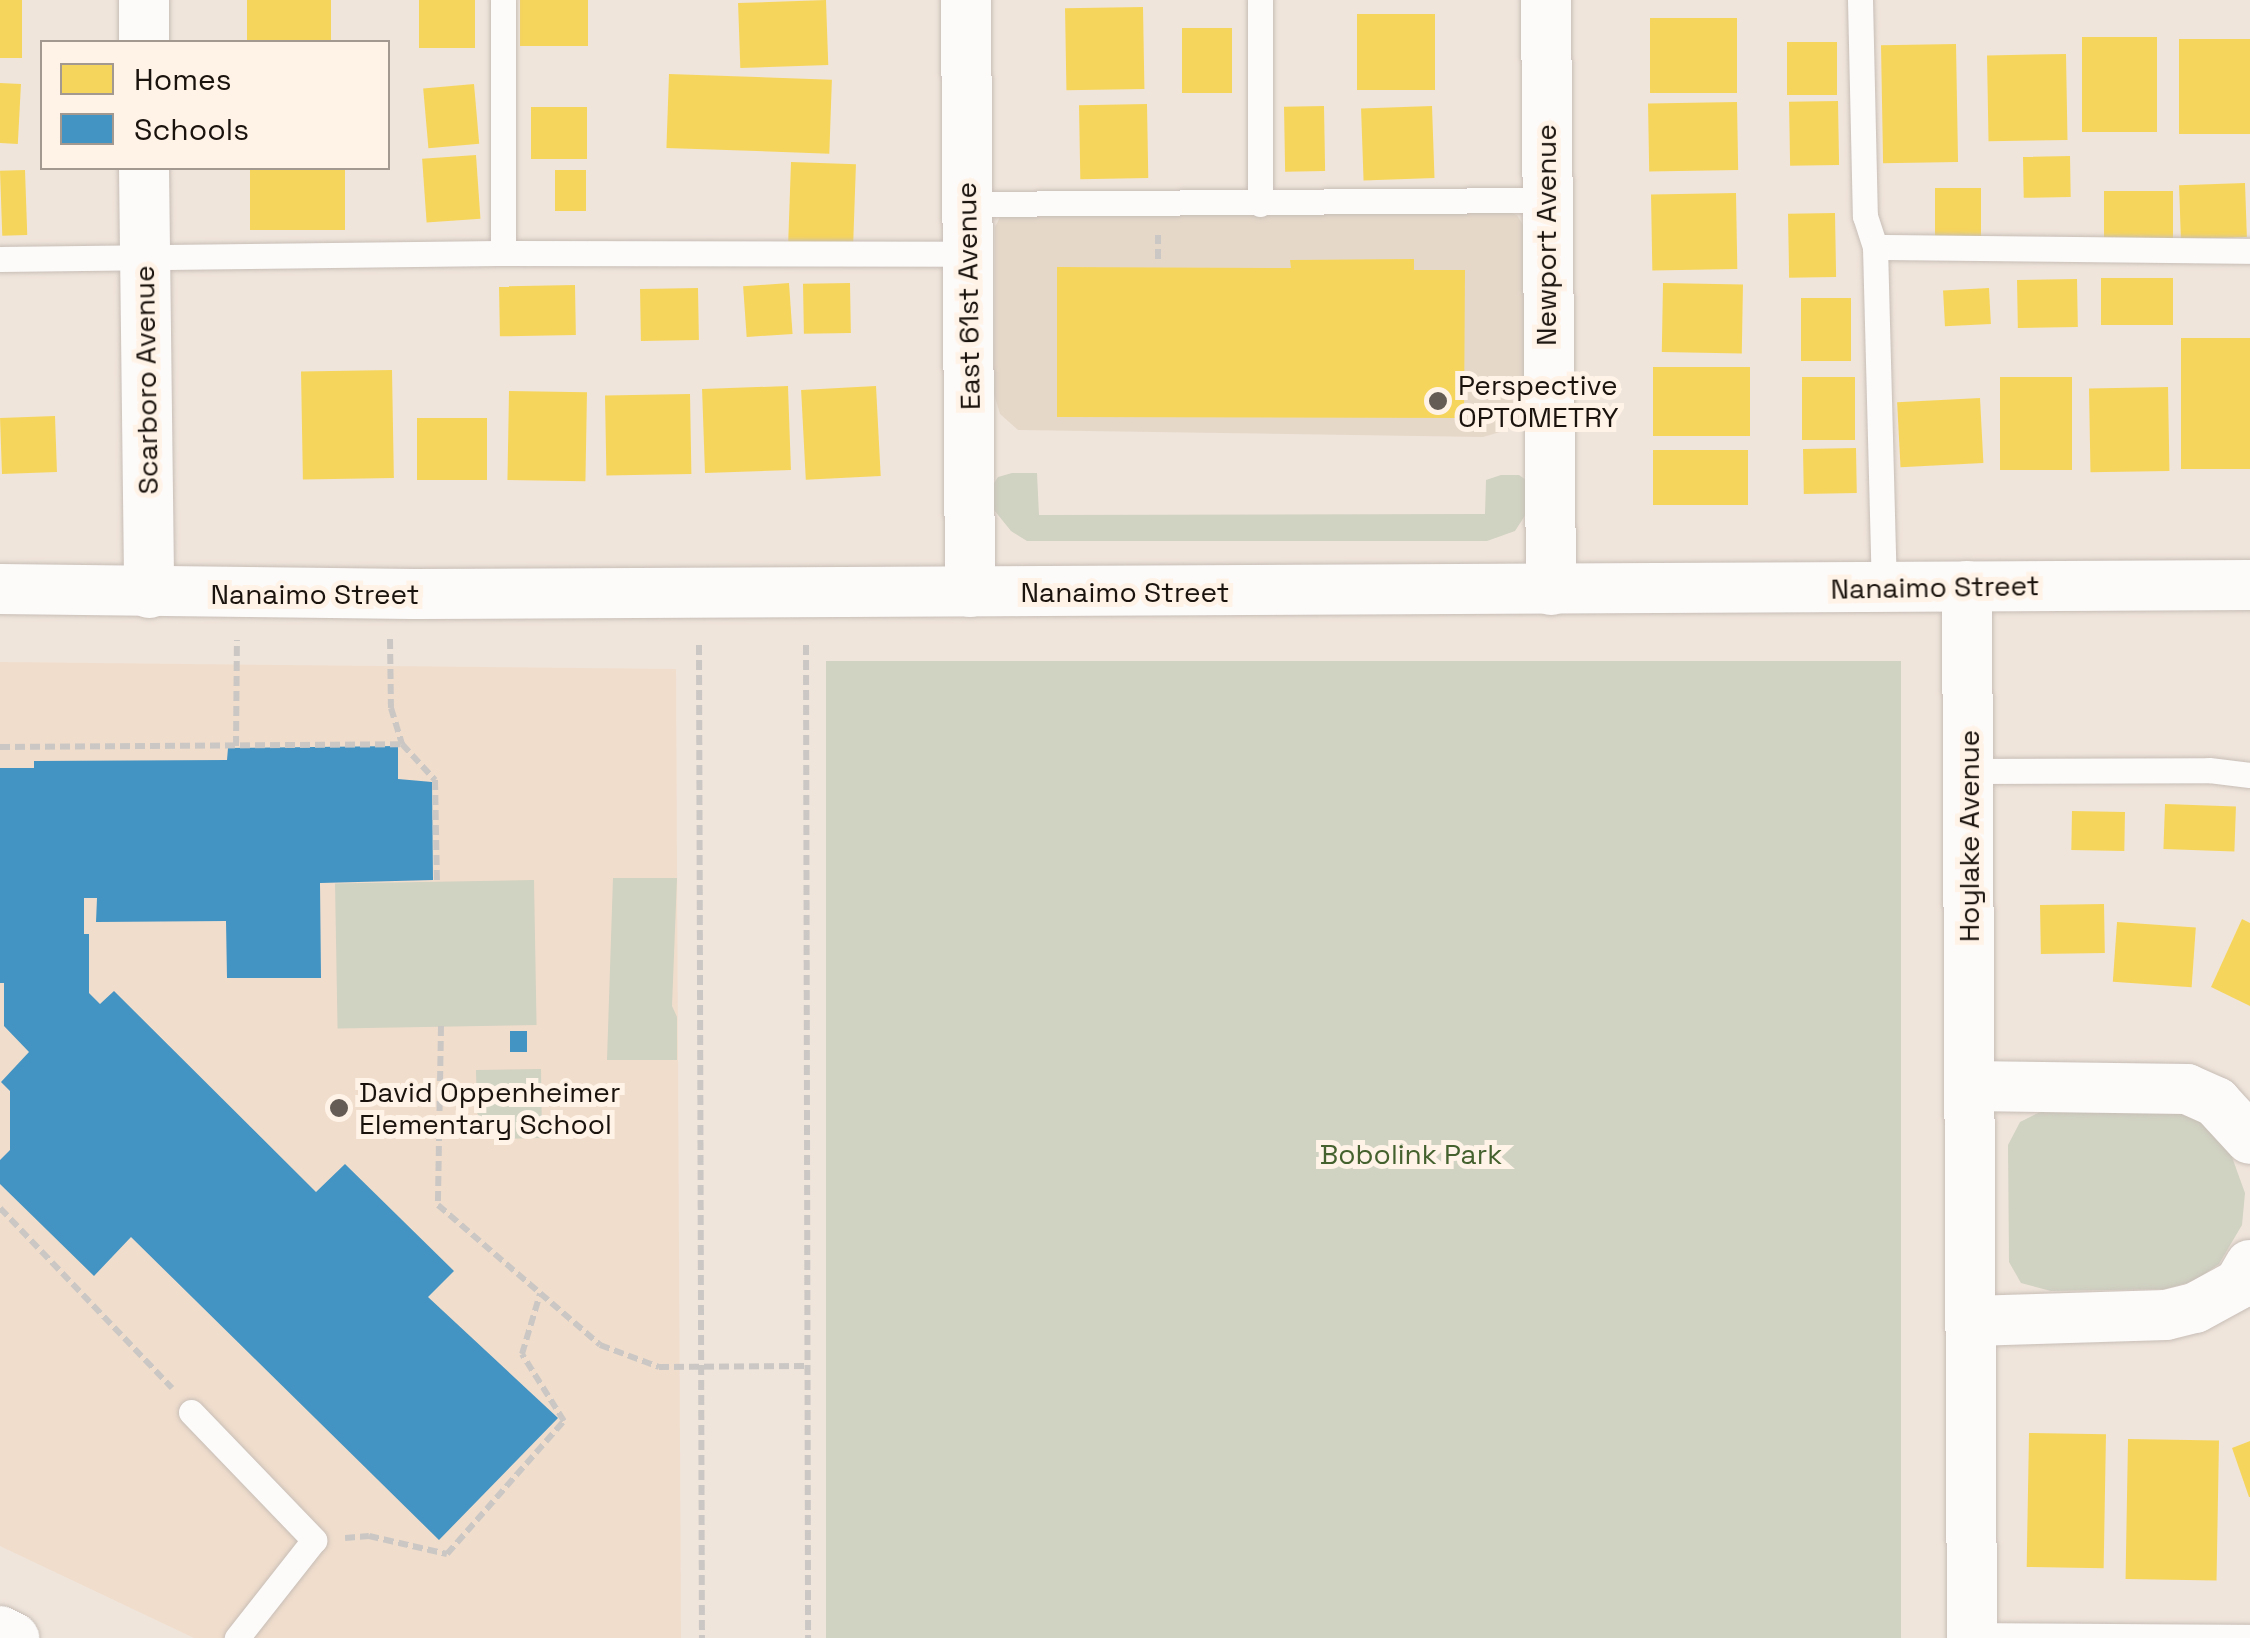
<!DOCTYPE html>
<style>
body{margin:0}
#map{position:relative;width:2250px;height:1638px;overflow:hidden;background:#f0e5db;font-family:"Space Grotesk",sans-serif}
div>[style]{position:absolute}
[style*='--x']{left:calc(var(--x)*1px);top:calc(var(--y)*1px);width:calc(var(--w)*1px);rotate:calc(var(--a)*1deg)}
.commercial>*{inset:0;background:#e5d8c9}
.built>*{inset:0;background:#f0ddcc}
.green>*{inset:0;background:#d0d2c2;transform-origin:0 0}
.homes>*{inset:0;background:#f6d55c;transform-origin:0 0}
.schools>*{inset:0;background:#4393c3;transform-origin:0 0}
.path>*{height:6px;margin-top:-3px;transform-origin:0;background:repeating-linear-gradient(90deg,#cbc7c4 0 10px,transparent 0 15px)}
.roads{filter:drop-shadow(0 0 2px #c7beb7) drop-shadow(0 0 2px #c7beb7)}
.service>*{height:25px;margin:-12.5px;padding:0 12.5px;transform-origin:12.5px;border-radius:12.5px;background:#fdfbfa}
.minor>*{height:50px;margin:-25px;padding:0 25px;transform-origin:25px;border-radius:25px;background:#fdfbfa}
.dots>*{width:28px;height:28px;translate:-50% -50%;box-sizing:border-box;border:5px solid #fff3e8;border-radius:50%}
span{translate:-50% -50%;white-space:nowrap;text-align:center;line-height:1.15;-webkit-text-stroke:10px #fff3e8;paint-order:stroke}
.street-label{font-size:28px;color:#1a130d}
.poi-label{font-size:28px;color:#1a130d}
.left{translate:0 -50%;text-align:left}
.park-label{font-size:28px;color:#44612e}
.legend{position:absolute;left:40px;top:40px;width:350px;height:130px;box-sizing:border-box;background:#fff3e8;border:2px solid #a39990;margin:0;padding:12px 18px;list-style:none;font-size:30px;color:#1a130d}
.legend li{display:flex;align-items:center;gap:20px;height:50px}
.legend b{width:50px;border:2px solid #a39990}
</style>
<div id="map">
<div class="commercial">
<i style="clip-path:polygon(1014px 210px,1505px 210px,1517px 215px,1526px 230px,1528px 385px,1523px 414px,1507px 430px,1483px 437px,1018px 430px,1000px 414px,994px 394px,995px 227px,1000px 217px)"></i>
</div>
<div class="built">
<i style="clip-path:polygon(0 662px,676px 669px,681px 1638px,194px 1638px,0 1546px)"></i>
</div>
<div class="green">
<i style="clip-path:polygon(1012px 473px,1037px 473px,1039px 515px,1485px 514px,1486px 480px,1501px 475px,1519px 475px,1526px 480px,1526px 514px,1515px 531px,1487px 541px,1027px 541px,1011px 531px,994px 510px,992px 486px,998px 477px)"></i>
<i style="left:1901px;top:661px;width:977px;height:1075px;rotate:90deg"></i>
<i style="clip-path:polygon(613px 878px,677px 878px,672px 1006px,677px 1017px,677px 1060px,607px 1060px)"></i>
<i style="left:534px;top:880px;width:145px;height:199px;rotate:89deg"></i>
<i style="clip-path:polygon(541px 1069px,542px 1138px,493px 1139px,477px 1113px,476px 1070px)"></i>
<i style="clip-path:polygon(2044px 1110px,2180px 1112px,2198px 1120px,2228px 1146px,2245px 1193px,2242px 1225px,2219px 1264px,2194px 1281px,2165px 1289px,2051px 1291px,2021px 1283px,2009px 1262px,2008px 1145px,2020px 1122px)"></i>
</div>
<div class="homes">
<i style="left:0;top:0;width:22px;height:58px"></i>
<i style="left:247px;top:0;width:84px;height:42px"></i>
<i style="left:419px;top:0;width:56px;height:48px"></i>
<i style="left:520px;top:0;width:68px;height:46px"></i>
<i style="left:826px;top:0;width:65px;height:88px;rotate:88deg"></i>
<i style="left:1143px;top:7px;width:82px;height:78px;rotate:89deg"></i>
<i style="left:1357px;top:14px;width:78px;height:76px"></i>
<i style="left:1650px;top:18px;width:87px;height:75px"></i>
<i style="left:1182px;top:28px;width:50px;height:65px"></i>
<i style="left:2082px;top:37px;width:75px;height:95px"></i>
<i style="left:2250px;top:39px;width:95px;height:71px;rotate:90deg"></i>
<i style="left:1787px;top:42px;width:50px;height:53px"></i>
<i style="left:1956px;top:44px;width:118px;height:75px;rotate:89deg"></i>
<i style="left:2066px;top:54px;width:86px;height:79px;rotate:89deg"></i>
<i style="left:669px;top:74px;width:163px;height:74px;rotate:2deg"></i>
<i style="left:0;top:83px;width:21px;height:60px;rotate:3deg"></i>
<i style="left:474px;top:84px;width:60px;height:51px;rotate:85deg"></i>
<i style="left:1838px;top:101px;width:64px;height:49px;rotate:89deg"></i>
<i style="left:1737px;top:102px;width:68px;height:89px;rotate:89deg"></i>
<i style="left:1147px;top:104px;width:74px;height:68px;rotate:89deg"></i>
<i style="left:1324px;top:106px;width:65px;height:40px;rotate:89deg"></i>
<i style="left:1432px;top:106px;width:72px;height:71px;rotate:88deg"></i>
<i style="left:587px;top:107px;width:52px;height:56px;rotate:90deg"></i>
<i style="left:476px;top:155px;width:64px;height:54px;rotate:86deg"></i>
<i style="left:2070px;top:156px;width:41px;height:47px;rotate:89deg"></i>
<i style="left:791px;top:162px;width:65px;height:81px;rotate:2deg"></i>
<i style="left:250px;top:168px;width:95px;height:62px"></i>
<i style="left:25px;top:170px;width:65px;height:25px;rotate:88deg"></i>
<i style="left:555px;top:170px;width:31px;height:41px"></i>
<i style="left:2245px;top:183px;width:54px;height:66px;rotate:88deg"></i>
<i style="left:1935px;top:188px;width:46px;height:51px"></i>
<i style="left:2104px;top:191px;width:69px;height:49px"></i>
<i style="left:1736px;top:193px;width:76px;height:85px;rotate:89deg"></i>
<i style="left:1835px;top:213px;width:64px;height:47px;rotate:89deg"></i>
<i style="clip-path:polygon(1414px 259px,1414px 270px,1465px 270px,1464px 418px,1057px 417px,1057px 267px,1291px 268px,1290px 260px)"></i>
<i style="left:2173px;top:278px;width:47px;height:72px;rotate:90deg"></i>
<i style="left:2077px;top:279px;width:48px;height:60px;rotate:89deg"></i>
<i style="left:789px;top:283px;width:51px;height:46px;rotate:86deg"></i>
<i style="left:850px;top:283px;width:50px;height:47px;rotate:89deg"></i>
<i style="left:1663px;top:283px;width:80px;height:69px;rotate:1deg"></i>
<i style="left:575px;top:285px;width:50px;height:76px;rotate:89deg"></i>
<i style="left:698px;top:288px;width:52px;height:58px;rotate:89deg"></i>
<i style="left:1989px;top:288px;width:36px;height:46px;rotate:87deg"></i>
<i style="left:1801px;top:298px;width:50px;height:63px"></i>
<i style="left:2250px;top:338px;width:131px;height:69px;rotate:90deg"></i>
<i style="left:1653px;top:367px;width:97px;height:69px"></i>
<i style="left:392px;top:370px;width:108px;height:91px;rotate:89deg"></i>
<i style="left:1855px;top:377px;width:63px;height:53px;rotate:90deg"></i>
<i style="left:2072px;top:377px;width:93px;height:72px;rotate:90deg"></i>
<i style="left:788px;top:386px;width:84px;height:86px;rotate:88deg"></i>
<i style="left:876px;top:386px;width:90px;height:75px;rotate:87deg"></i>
<i style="left:2168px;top:387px;width:84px;height:79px;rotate:89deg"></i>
<i style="left:509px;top:391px;width:78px;height:89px;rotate:1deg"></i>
<i style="left:690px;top:394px;width:80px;height:85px;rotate:89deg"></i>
<i style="left:1980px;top:398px;width:65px;height:83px;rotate:87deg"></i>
<i style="left:55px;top:416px;width:56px;height:55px;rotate:88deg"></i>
<i style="left:417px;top:418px;width:70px;height:62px"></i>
<i style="left:1856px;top:448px;width:45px;height:53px;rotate:89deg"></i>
<i style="left:1748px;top:450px;width:55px;height:95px;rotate:90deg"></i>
<i style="left:2165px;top:804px;width:71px;height:45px;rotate:2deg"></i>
<i style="left:2072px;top:811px;width:53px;height:39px;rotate:1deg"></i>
<i style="left:2104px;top:904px;width:49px;height:64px;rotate:89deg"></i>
<i style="clip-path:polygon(2242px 919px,2250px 923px,2250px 1006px,2211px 987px)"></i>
<i style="left:2117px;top:922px;width:79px;height:60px;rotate:4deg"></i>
<i style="left:2029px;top:1433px;width:77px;height:134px;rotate:1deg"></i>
<i style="left:2128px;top:1439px;width:91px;height:140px;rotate:1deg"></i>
<i style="clip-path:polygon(2250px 1441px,2250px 1497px,2249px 1497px,2232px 1448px)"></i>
</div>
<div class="schools">
<i style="clip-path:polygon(398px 746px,398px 779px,432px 782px,433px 880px,320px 883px,321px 978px,227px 978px,226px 921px,96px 922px,97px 898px,84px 898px,84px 934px,89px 934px,89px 993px,100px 1004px,114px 991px,316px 1192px,345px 1164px,454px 1271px,428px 1297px,558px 1418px,439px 1540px,131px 1237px,94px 1276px,0 1184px,0 1160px,10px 1150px,10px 1091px,1px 1082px,29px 1052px,4px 1026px,4px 983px,0 983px,0 768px,34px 768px,34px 761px,227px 760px,228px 748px)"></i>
<i style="left:510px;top:1031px;width:17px;height:21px"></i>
</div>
<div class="path">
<i style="--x:1158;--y:259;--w:24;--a:-90"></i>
<i style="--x:390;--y:639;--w:69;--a:89.2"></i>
<i style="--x:391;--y:708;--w:38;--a:73"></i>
<i style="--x:402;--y:744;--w:49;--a:47.5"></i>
<i style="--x:435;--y:780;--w:101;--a:88.9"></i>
<i style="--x:699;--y:645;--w:993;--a:89.83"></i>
<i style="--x:806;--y:645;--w:993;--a:89.88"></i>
<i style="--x:236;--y:746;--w:106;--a:-89.5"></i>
<i style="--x:0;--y:747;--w:402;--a:-0.4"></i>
<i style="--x:441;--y:1026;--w:179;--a:91"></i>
<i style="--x:438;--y:1205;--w:214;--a:40.8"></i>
<i style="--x:600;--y:1345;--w:63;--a:20.4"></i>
<i style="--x:659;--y:1367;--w:147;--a:-0.4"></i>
<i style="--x:0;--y:1208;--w:249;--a:46.3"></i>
<i style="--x:345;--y:1538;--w:24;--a:-5"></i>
<i style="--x:369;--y:1536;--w:80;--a:13"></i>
<i style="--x:447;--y:1554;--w:177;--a:-48.7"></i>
<i style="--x:564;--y:1421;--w:79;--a:-122.1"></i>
<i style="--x:522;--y:1354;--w:63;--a:-73.3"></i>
</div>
<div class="roads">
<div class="service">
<i style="--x:503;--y:0;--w:253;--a:90"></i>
<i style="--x:1260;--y:0;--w:204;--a:90"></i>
<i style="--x:1860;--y:0;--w:216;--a:88.7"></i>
<i style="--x:1865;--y:216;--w:33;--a:72"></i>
<i style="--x:1875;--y:247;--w:375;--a:0.6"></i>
<i style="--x:966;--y:204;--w:579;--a:-0.4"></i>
<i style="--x:1875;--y:247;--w:340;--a:88.5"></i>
<i style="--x:0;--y:259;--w:503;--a:-0.68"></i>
<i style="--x:503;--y:253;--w:464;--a:0.1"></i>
<i style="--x:1968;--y:771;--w:241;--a:-0.2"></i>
<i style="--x:2209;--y:770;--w:41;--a:7"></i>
<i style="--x:191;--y:1412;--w:178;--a:46.1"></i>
<i style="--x:314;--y:1540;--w:125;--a:128.2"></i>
<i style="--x:1972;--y:1635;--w:278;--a:0.4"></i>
</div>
<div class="minor">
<i style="--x:144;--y:0;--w:42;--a:90"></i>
<i style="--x:966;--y:0;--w:592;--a:89.61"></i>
<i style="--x:1546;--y:0;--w:590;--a:89.51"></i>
<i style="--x:144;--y:168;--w:425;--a:89.3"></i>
<i style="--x:1967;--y:586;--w:1052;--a:89.73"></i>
<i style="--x:0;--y:589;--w:414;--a:0.7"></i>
<i style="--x:414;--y:594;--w:1836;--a:-0.28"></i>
<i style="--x:1970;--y:1086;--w:217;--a:0.8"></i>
<i style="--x:2187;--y:1089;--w:32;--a:24"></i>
<i style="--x:2216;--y:1102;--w:50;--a:47.4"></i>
<i style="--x:1972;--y:1321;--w:194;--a:-1.8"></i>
<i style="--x:2166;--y:1315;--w:30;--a:-14"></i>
<i style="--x:2195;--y:1308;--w:50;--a:-28.6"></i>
<i style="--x:2239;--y:1284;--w:22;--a:-60"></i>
<i style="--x:0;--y:1631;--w:16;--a:27"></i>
</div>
</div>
<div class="dots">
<i style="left:1438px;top:401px;background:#655c55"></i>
<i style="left:339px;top:1108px;background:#655c55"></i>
</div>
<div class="street-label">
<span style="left:1546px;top:235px;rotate:-90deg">Newport Avenue</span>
<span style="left:968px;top:296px;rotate:-91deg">East 61st Avenue</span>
<span style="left:146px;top:380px;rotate:-91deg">Scarboro Avenue</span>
<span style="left:1935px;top:587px;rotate:-1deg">Nanaimo Street</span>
<span style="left:1125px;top:592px">Nanaimo Street</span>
<span style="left:315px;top:594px">Nanaimo Street</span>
<span style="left:1969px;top:836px;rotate:-90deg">Hoylake Avenue</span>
</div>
<div class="poi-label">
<span class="left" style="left:1458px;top:401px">Perspective<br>OPTOMETRY</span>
<span class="left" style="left:359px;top:1108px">David Oppenheimer<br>Elementary School</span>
</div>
<div class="park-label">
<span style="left:1411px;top:1154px">Bobolink Park</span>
</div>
<ul class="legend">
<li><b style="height:28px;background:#f6d55c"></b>Homes</li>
<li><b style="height:28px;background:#4393c3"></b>Schools</li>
</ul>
</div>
